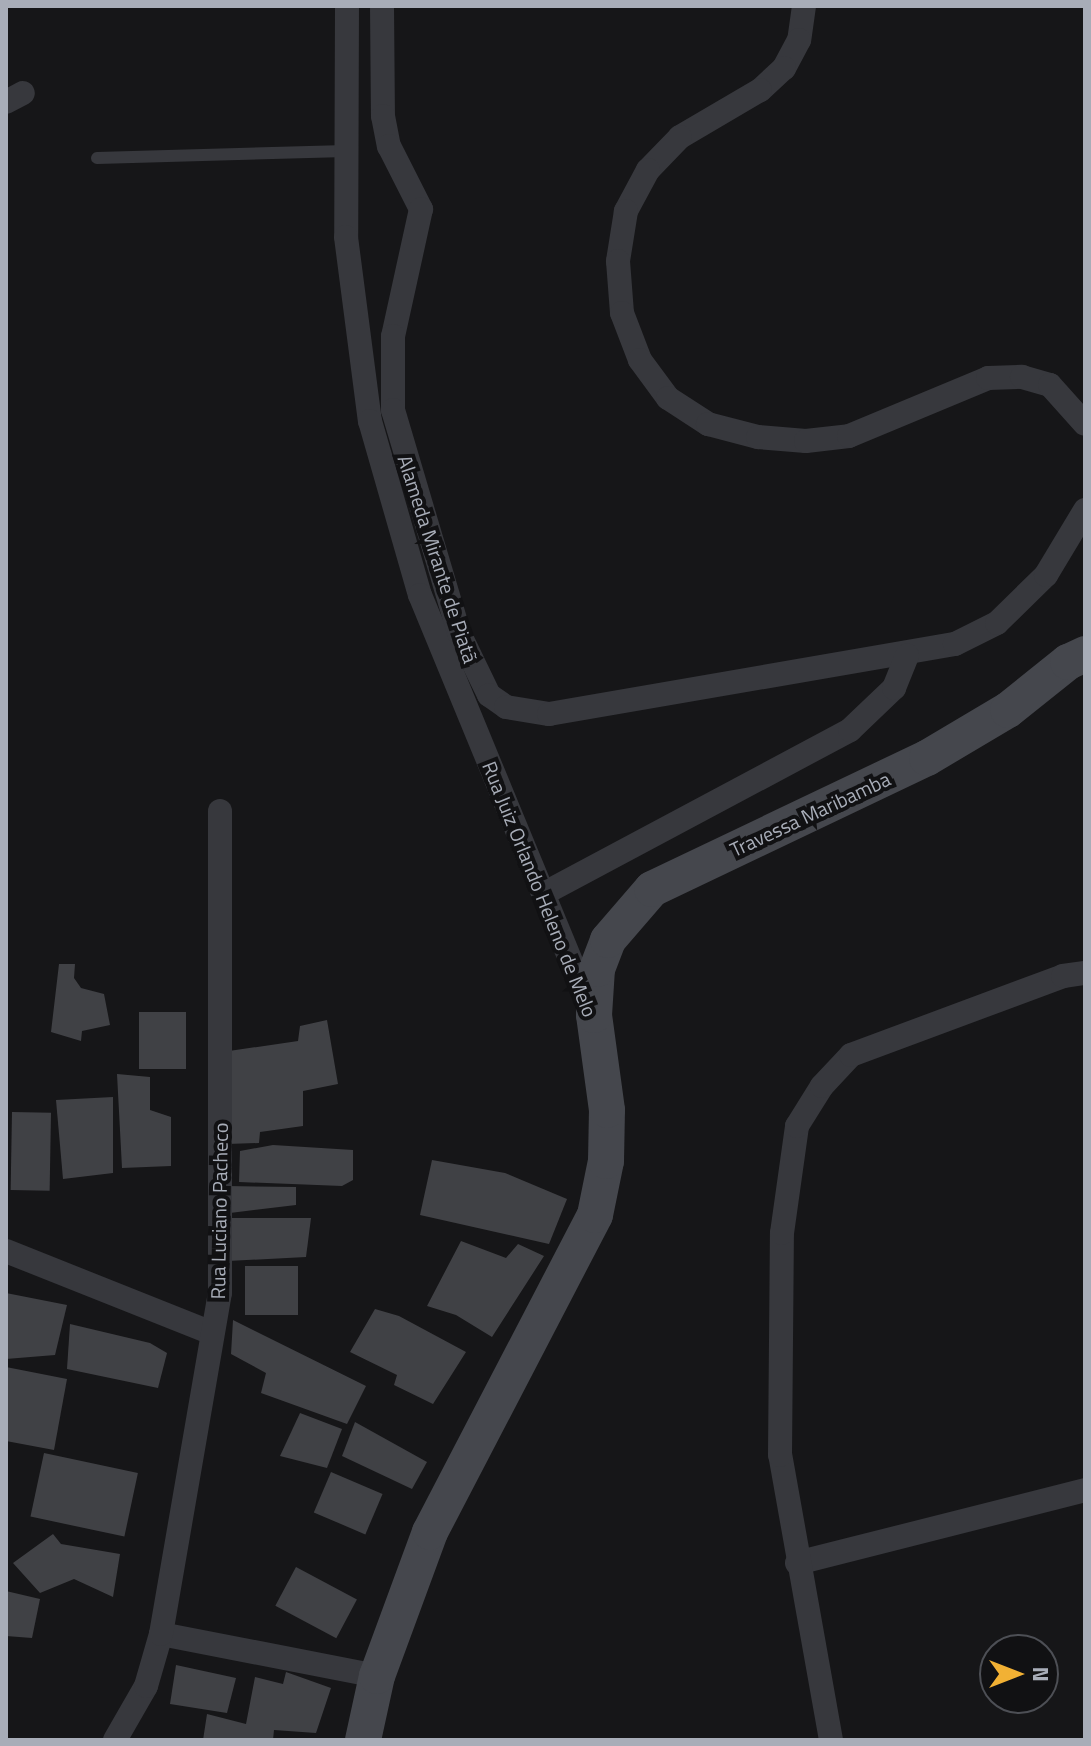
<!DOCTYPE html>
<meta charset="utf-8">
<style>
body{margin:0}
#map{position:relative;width:1091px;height:1746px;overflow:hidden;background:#161618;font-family:"Titillium Web",sans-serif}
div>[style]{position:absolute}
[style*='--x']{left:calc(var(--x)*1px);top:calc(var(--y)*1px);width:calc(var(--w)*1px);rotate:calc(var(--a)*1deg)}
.building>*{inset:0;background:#404145;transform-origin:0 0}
.lane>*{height:12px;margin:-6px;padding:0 6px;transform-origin:6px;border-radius:6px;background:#37383d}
.street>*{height:24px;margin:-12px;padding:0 12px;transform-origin:12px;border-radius:12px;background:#37383d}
.secondary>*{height:36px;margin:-18px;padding:0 18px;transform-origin:18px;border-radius:18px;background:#45474d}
span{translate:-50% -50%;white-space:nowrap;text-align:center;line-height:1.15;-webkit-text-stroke:8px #111113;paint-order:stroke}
.street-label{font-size:20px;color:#a8adb8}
.frame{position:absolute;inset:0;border:8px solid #a8adb8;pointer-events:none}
.north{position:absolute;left:979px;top:1634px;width:80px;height:80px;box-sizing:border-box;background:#111113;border:2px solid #4d4f55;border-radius:50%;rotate:90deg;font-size:22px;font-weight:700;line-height:32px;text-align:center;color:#a8adb8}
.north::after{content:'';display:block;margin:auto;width:28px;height:36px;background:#f2b134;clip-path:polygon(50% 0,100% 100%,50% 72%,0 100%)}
</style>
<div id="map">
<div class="building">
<i style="clip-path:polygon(59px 964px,75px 964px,74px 978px,81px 988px,104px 994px,110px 1025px,82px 1031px,81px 1041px,51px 1032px)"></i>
<i style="left:186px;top:1012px;width:57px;height:47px;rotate:90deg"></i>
<i style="clip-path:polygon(327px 1020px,338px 1084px,303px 1091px,303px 1126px,260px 1132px,259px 1143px,227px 1144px,229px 1051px,298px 1041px,300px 1026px)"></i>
<i style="clip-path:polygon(117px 1074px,150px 1077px,150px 1110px,171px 1117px,171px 1166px,122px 1168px)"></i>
<i style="clip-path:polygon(113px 1097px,113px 1173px,63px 1179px,56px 1100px)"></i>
<i style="left:12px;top:1112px;width:39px;height:78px;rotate:1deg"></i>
<i style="clip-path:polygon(273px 1145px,353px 1150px,353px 1180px,342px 1186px,239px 1182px,240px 1151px)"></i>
<i style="clip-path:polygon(432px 1160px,505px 1173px,567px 1199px,549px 1244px,420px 1215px)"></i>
<i style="clip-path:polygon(226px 1186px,296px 1187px,296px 1205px,230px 1213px)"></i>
<i style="clip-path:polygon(227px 1218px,311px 1218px,306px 1257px,228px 1261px)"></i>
<i style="clip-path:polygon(461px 1241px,506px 1258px,518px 1244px,544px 1256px,492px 1337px,456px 1315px,427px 1306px)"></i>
<i style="left:245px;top:1266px;width:53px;height:49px"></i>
<i style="clip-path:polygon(6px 1293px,67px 1305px,55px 1355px,6px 1359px)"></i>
<i style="clip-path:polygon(375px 1309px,399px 1316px,466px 1352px,433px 1404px,394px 1385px,397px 1375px,350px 1352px)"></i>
<i style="clip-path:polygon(233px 1320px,366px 1386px,347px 1424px,261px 1393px,266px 1373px,231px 1354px)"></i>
<i style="clip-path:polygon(70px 1324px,150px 1343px,167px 1353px,158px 1388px,67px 1369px)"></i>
<i style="clip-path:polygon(6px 1367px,67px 1379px,54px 1450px,6px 1441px)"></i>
<i style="clip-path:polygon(300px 1413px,342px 1429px,327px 1468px,280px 1456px)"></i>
<i style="clip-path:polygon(355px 1422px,427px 1462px,412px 1489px,342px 1456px)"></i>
<i style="left:44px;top:1453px;width:96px;height:65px;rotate:12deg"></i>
<i style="left:331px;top:1472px;width:56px;height:44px;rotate:23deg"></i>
<i style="clip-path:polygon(53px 1534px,61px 1544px,120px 1554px,113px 1597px,74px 1579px,40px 1593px,13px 1563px)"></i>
<i style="left:296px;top:1567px;width:69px;height:44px;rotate:28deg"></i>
<i style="clip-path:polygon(6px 1591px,40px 1599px,32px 1638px,6px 1636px)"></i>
<i style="clip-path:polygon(176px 1665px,236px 1678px,227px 1713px,170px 1704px)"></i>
<i style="clip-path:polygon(286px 1672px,331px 1688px,316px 1733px,274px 1730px,273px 1740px,203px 1740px,207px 1714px,246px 1724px,255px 1677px,283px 1684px)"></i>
</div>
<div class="lane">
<i style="--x:97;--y:158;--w:249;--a:-1.6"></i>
</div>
<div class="street">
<i style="--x:347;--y:6;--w:231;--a:90.2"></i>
<i style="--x:346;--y:237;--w:186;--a:82.6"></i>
<i style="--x:370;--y:421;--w:181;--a:74"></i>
<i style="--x:420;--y:595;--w:448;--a:67.6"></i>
<i style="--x:382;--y:6;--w:110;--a:89.5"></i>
<i style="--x:383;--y:116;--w:31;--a:79"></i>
<i style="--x:389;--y:146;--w:71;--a:63.1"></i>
<i style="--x:421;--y:209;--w:130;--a:102.4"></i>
<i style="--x:393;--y:336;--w:74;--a:90"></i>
<i style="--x:393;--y:410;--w:233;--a:73.5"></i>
<i style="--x:459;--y:633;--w:69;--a:64.2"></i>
<i style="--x:489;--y:695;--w:21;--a:35"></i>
<i style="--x:506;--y:707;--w:44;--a:9.2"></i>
<i style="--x:549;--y:714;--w:412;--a:-9.8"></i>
<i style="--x:955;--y:644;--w:47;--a:-26.6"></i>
<i style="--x:997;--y:623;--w:69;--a:-44.4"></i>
<i style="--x:1046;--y:575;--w:76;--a:-59"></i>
<i style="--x:804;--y:6;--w:34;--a:98"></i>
<i style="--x:799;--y:40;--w:32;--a:118"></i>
<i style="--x:784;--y:68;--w:33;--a:137"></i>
<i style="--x:760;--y:90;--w:93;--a:149.6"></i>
<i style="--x:680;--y:137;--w:46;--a:134.1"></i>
<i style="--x:648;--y:170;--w:47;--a:118.2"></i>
<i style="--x:626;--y:211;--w:51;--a:99.1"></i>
<i style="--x:618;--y:261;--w:52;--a:85.6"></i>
<i style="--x:622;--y:313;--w:50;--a:69"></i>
<i style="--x:640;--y:360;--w:47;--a:53.6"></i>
<i style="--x:668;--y:398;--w:48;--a:33"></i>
<i style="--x:708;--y:424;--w:52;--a:14.6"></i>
<i style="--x:758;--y:437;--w:48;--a:4.8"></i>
<i style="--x:806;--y:441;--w:43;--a:-6.6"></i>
<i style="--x:849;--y:436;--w:151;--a:-22.6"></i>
<i style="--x:988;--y:378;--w:34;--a:-2"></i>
<i style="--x:1022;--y:377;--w:29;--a:16"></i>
<i style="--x:1050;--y:385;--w:52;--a:48.1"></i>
<i style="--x:6;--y:102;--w:19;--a:-28"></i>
<i style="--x:543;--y:894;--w:348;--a:-28.1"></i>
<i style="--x:850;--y:730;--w:61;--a:-43.7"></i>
<i style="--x:894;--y:688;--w:35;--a:-68"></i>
<i style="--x:6;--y:1251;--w:222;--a:21.7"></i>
<i style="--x:797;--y:1563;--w:297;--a:-14.2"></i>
<i style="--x:161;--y:1634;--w:220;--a:11"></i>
<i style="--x:115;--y:1740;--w:62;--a:-60.1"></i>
<i style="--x:146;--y:1686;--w:54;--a:-73.9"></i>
<i style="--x:161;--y:1634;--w:346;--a:-80.2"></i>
<i style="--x:220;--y:1293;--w:482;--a:-90"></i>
<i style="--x:831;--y:1740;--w:290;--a:-100.1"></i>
<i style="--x:780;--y:1455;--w:222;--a:-89.5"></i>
<i style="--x:782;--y:1233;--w:108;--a:-82"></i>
<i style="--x:797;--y:1126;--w:47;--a:-58"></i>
<i style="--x:822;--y:1086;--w:42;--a:-46.9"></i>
<i style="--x:851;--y:1055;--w:226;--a:-20.4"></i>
<i style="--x:1063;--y:976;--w:22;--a:-8"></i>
</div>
<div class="secondary">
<i style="--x:363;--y:1740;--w:66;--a:-77.7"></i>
<i style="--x:377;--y:1676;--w:153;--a:-69.8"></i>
<i style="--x:430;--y:1532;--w:357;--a:-62.5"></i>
<i style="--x:595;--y:1215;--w:55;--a:-78.5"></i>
<i style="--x:606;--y:1161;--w:51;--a:-88.9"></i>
<i style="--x:607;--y:1110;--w:96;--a:-97.8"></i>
<i style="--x:594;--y:1015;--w:46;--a:-86.3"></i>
<i style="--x:597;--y:969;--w:31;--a:-69"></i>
<i style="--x:608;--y:940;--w:67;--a:-49.2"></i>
<i style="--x:652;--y:889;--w:305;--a:-25.5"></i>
<i style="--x:927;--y:758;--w:94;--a:-30.7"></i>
<i style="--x:1008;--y:710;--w:77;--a:-38.7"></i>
<i style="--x:1068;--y:662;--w:19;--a:-25"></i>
</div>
<div class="street-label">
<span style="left:438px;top:559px;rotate:72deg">Alameda Mirante de Piatã</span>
<span style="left:810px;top:814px;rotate:-25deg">Travessa Maribamba</span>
<span style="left:540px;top:889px;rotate:68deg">Rua Juiz Orlando Heleno de Melo</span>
<span style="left:219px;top:1211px;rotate:-89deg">Rua Luciano Pacheco</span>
</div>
<div class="frame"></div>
<div class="north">N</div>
</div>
